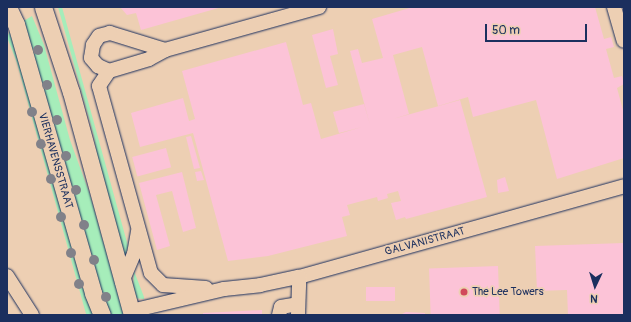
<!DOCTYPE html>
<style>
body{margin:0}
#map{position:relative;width:631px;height:322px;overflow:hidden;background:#edcfb3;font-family:Pangolin,sans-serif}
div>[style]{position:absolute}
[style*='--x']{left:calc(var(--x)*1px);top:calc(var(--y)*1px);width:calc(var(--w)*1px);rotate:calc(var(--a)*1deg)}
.green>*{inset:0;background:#a6edba}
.building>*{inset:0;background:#fcc3d7;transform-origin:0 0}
.roads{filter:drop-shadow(0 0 1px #1b2f5e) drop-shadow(0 0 1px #1b2f5e)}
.minor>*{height:14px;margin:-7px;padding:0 7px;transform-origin:7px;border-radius:7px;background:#edcfb3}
.major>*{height:17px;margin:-8.5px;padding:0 8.5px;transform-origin:8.5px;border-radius:8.5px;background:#edcfb3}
.trees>*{width:10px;height:10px;margin:-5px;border-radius:50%;background:#818189}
.dots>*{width:11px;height:11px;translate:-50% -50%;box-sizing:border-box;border:2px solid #edcfb3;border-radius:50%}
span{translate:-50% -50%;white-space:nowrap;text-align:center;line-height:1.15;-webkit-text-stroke:3.5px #edcfb3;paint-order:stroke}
.street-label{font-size:11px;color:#1b2f5e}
.poi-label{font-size:11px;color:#1b2f5e}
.left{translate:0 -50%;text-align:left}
.frame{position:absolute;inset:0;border:8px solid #1b2f5e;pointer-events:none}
.north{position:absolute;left:575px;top:266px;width:40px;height:40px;-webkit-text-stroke:3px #edcfb3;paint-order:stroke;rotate:184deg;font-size:11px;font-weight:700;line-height:16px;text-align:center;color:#1b2f5e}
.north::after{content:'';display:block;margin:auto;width:14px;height:18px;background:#1b2f5e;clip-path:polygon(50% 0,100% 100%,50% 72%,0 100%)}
.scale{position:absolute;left:485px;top:24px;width:102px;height:18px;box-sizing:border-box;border:2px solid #1b2f5e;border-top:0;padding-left:5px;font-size:12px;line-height:14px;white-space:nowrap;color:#1b2f5e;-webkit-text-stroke:3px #edcfb3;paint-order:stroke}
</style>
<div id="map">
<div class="green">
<i style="clip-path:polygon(58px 7px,62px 7px,128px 246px,124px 261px,100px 174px,94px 136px)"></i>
<i style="clip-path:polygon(32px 16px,44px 45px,70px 140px,90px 195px,124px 315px,107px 315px,22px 22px)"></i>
<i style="clip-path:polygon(10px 31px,93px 315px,86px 314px,17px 63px,7px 37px)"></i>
<i style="clip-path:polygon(134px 271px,144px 297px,144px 299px,133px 298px)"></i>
</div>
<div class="building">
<i style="clip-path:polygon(120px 7px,222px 7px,141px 30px,136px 13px,127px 15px)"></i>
<i style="clip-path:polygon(413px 7px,595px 7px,604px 39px,611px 37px,614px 47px,606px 49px,614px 78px,622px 76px,624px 84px,617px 88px,624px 114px,624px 158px,557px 179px,536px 100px,473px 117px,468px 97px,438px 106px,422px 47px,393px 55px,409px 114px,393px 119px,460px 100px,487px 197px,406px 219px,405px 217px,396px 220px,391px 203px,401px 201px,398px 191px,387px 194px,388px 198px,378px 201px,377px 197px,347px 205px,350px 215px,342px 217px,347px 236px,268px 256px,228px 261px,193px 133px,140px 147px,131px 113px,183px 98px,189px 121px,195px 119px,182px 71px,286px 42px,303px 105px,311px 103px,321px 139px,362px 127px,339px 133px,333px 112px,364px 104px,370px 125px,350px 51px,358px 49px,362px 63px,383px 58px,372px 19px)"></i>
<i style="clip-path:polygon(333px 29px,338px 54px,330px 56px,338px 85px,326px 88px,312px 35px)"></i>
<i style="clip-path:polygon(191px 136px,200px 168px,194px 169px,186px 137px)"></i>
<i style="left:166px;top:148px;width:20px;height:35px;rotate:75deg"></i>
<i style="clip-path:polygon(201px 171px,204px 180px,197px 181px,195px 172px)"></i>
<i style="clip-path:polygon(182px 172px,196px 228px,183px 232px,172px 191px,156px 195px,170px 246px,157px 250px,139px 183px)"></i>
<i style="clip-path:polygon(505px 177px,509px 191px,498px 193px,497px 180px)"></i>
<i style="clip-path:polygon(624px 243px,624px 315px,568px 315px,567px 290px,537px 291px,535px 246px)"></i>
<i style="left:498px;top:266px;width:49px;height:69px;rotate:88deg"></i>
<i style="left:395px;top:287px;width:14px;height:29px;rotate:90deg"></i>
<i style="clip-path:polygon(262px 310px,262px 315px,203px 315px,203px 313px)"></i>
<i style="clip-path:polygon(406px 312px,425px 313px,425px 315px,400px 315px)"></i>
</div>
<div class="roads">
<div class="minor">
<i style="--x:614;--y:7;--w:35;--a:74"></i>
<i style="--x:165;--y:50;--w:58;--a:-162.8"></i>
<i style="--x:110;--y:33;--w:11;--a:165"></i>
<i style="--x:99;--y:36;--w:11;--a:124"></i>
<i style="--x:93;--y:45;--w:13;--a:99"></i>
<i style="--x:91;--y:58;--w:11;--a:49"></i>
<i style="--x:98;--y:66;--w:12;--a:24"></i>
<i style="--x:109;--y:71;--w:42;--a:-16.7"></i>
<i style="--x:149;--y:59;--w:18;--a:-29"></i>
<i style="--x:165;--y:50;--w:160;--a:-15.6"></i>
<i style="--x:109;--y:71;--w:18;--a:124"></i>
<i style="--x:99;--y:86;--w:194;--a:74.5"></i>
<i style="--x:151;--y:273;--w:17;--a:45"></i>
<i style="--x:163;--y:285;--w:43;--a:4"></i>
<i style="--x:7;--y:276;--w:46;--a:57.3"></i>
<i style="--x:122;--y:282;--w:30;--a:-67"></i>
<i style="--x:134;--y:254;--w:23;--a:-80"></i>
<i style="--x:131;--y:311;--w:96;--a:-13.3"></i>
<i style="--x:224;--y:289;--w:36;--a:-6"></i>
<i style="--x:260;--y:285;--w:40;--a:-12"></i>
<i style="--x:299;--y:277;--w:337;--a:-15.6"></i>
<i style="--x:279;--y:315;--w:8;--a:-76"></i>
<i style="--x:281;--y:307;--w:17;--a:-10"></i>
<i style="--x:298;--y:315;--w:38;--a:-88"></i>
</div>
<div class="major">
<i style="--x:8;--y:7;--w:19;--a:65"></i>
<i style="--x:16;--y:24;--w:280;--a:74"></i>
<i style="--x:93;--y:293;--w:24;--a:68"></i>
<i style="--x:43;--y:7;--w:89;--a:71.8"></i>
<i style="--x:71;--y:92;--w:231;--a:74.7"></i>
</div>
</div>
<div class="trees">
<i style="left:38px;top:50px"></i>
<i style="left:47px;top:85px"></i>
<i style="left:32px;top:112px"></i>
<i style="left:57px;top:120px"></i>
<i style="left:41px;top:144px"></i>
<i style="left:66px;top:156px"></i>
<i style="left:51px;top:179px"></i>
<i style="left:76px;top:190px"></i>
<i style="left:61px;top:217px"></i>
<i style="left:84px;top:225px"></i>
<i style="left:71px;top:253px"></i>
<i style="left:94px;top:260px"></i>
<i style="left:79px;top:284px"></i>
<i style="left:106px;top:297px"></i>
</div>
<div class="dots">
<i style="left:464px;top:292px;background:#d1495b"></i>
</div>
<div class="street-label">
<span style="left:55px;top:161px;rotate:74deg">VIERHAVENSSTRAAT</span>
<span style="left:425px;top:242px;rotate:-15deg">GALVANISTRAAT</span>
</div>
<div class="poi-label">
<span class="left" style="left:472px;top:292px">The Lee Towers</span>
</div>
<div class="frame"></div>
<div class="north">N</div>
<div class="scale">50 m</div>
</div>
